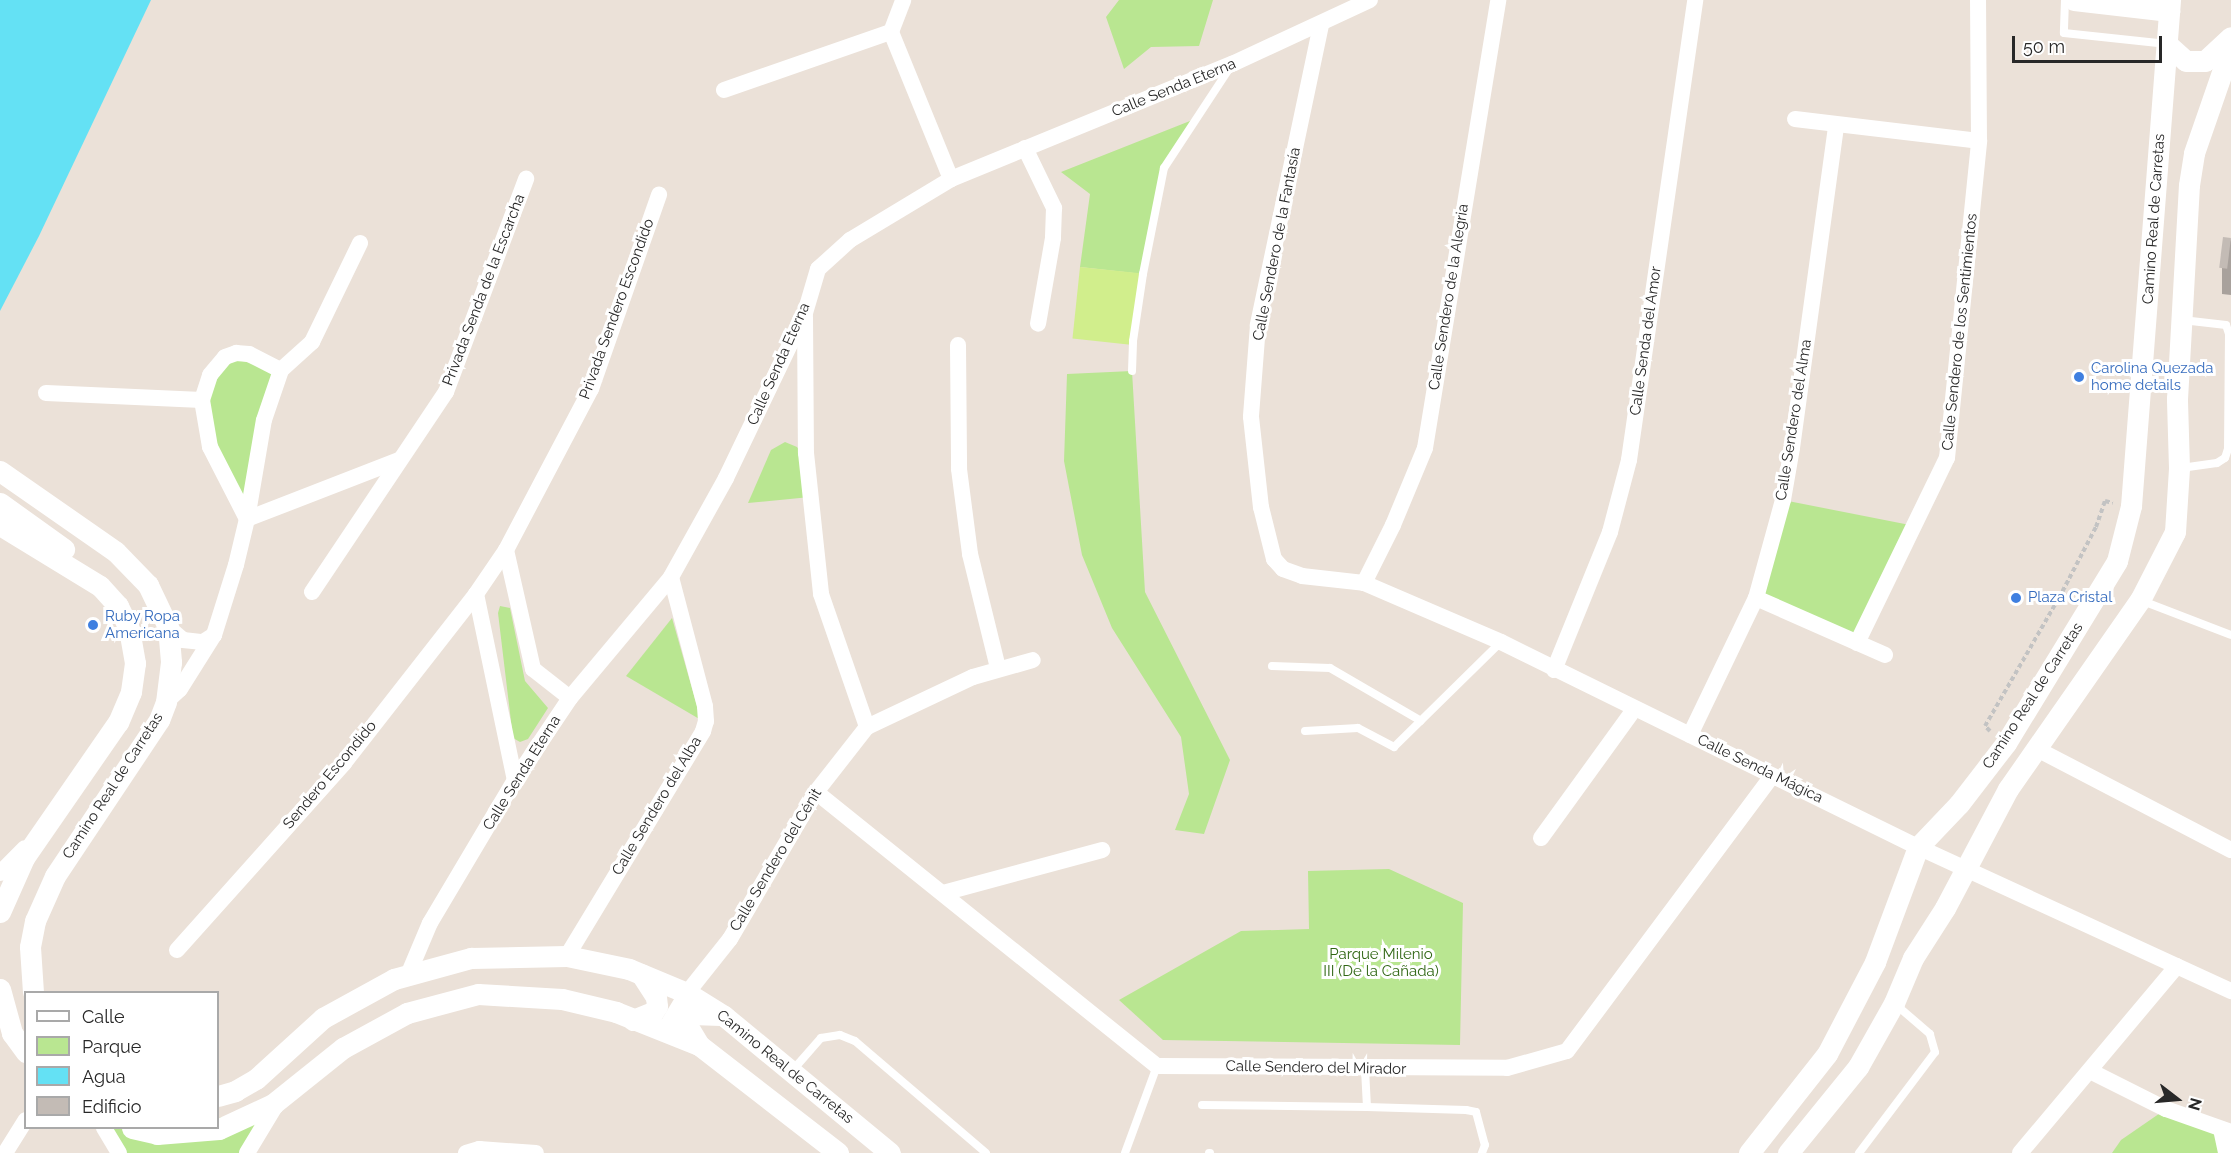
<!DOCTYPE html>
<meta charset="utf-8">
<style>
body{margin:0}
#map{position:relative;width:2231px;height:1153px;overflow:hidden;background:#ebe1d8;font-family:Raleway,sans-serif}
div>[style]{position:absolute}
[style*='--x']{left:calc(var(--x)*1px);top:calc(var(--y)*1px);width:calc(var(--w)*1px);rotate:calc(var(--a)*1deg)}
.green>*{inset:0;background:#b9e691}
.pitch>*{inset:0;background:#d1ee8c;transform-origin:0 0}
.water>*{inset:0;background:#64e1f4}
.path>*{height:4px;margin-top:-2px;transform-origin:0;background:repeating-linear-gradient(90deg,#c3c3c3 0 4.5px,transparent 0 7.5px)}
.service>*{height:8px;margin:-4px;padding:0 4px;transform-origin:4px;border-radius:4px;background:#fff}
.minor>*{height:16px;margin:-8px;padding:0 8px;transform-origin:8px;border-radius:8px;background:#fff}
.tertiary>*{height:21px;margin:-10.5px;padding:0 10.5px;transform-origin:10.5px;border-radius:10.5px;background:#fff}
.wall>*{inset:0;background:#a8a19c}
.building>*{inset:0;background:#c3bbb5;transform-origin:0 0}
.dots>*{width:16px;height:16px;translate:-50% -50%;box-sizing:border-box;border:3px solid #fff;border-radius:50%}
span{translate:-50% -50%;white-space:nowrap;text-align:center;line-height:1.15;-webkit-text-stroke:6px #fff;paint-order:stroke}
.street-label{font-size:15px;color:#282828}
.shop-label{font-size:15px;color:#366cbe}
.left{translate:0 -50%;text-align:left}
.park-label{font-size:15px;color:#316715}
.legend{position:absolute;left:24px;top:991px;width:195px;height:138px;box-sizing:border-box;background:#fff;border:2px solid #a9a9a9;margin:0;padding:8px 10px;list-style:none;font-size:18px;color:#282828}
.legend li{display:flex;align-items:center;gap:12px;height:30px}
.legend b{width:30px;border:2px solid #a9a9a9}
.north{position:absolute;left:2147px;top:1069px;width:60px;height:60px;-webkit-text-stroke:4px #fff;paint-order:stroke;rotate:106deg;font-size:16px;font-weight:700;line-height:24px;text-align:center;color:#282828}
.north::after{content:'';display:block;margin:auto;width:21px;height:27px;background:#282828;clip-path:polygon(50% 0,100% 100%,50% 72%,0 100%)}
.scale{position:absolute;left:2012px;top:36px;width:150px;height:27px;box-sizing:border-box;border:3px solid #282828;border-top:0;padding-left:8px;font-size:18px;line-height:21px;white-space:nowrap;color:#282828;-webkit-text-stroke:4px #fff;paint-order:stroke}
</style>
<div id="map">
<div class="green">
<i style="clip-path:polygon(1119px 0,1213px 0,1199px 46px,1151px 47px,1124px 69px,1106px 17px)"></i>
<i style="clip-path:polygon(1195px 119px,1164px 168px,1143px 274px,1080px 267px,1090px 194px,1061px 172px)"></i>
<i style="clip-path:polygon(225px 357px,281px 370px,247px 519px,210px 447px,210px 375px)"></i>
<i style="clip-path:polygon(1132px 371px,1145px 592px,1230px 760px,1204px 834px,1175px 830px,1189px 794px,1181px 737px,1112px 628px,1082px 555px,1064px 461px,1067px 374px)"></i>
<i style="clip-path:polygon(785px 442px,797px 447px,804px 457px,810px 497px,748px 503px,771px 450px)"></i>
<i style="clip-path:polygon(1783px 500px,1915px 526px,1857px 643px,1756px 598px)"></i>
<i style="clip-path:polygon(500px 606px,510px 608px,525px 681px,548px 708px,528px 739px,520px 742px,513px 738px,498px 613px)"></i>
<i style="clip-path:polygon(672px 618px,701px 720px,626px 676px)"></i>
<i style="clip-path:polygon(1389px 869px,1463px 903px,1460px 1045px,1163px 1040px,1119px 1000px,1241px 931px,1309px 929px,1308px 871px)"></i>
<i style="clip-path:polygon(273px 1104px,247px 1153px,119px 1153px,104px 1128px,132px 1128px,157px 1134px)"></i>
<i style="clip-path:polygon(2166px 1109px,2221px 1129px,2231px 1153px,2112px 1153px,2121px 1140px)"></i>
</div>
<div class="pitch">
<i style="left:1080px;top:267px;width:63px;height:72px;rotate:6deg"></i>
</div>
<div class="water">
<i style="clip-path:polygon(0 0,151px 0,39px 236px,0 311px)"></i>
</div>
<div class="path">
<i style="--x:1990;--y:731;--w:7;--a:-135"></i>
<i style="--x:1985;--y:726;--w:148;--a:-60"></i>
<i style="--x:2059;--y:598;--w:80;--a:-62.5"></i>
<i style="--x:2096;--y:527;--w:28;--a:-71"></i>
<i style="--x:2105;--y:501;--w:8;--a:14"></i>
</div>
<div class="service">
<i style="--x:2065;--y:0;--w:33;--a:92"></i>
<i style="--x:2064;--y:33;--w:104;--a:6.1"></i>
<i style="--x:1132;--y:371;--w:30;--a:-88"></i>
<i style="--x:1133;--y:341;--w:68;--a:-81.5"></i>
<i style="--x:1143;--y:274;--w:108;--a:-78.8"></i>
<i style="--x:1164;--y:168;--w:118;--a:-56.7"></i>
<i style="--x:2181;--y:468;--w:36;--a:-8"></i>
<i style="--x:2217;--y:463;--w:9;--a:-32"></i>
<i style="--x:2225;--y:458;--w:9;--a:-72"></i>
<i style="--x:2228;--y:449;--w:115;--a:-89.5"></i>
<i style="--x:2229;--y:334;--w:9;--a:-108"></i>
<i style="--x:2226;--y:325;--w:44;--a:-173.5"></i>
<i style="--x:2140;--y:600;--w:97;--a:21"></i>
<i style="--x:1272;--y:666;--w:58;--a:2"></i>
<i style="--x:1330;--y:668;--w:105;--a:30.2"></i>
<i style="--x:1305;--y:731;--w:53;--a:-3.2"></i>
<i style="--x:1358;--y:728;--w:41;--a:27.8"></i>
<i style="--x:1394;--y:747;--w:150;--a:-44.5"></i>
<i style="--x:1365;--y:1069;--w:38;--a:87"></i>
<i style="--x:1367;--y:1107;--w:99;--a:1.7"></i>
<i style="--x:1466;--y:1110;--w:10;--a:11"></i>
<i style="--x:1476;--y:1112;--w:34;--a:75"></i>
<i style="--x:1485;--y:1145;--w:9;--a:111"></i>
<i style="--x:792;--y:1071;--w:44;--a:-48.7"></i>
<i style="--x:821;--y:1038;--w:19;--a:-9"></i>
<i style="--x:840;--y:1035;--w:16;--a:22"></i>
<i style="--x:855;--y:1041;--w:172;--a:40.5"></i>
<i style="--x:1202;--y:1105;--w:165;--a:0.7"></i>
<i style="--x:1125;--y:1153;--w:93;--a:-69.8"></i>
<i style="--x:1209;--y:1153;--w:1;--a:0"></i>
<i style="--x:1859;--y:1153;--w:126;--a:-53"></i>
<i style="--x:1935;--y:1052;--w:19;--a:-106"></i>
<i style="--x:1930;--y:1034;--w:48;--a:-139.3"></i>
</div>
<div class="minor">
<i style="--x:1321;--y:25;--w:307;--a:101.9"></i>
<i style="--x:1258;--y:325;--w:92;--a:94.4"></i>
<i style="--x:1251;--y:417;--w:91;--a:83.7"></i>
<i style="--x:1261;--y:507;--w:54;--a:76"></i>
<i style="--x:1274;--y:559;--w:13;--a:48"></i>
<i style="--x:1283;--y:569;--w:20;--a:20"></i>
<i style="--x:1302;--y:576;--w:62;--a:6.4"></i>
<i style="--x:1364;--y:583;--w:149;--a:23.3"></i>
<i style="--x:1501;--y:642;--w:465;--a:26.2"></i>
<i style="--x:1918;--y:847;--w:345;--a:24.7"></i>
<i style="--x:891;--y:32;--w:159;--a:67.8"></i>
<i style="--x:724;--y:90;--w:177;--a:-19.2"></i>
<i style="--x:891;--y:32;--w:34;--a:-69"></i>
<i style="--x:1795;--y:119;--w:185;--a:6.8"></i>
<i style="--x:1025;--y:148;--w:67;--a:64.2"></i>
<i style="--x:1054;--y:208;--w:30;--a:92"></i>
<i style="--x:1053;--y:238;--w:87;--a:99.9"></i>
<i style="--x:805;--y:317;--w:136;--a:89.6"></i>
<i style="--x:806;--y:453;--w:142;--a:83.9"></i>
<i style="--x:821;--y:594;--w:141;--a:70.9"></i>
<i style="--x:958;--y:345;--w:124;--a:89.5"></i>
<i style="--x:959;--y:469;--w:86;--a:82.6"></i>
<i style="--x:970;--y:554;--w:117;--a:76.2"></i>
<i style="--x:46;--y:393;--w:156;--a:2.6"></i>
<i style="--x:247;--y:519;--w:81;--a:-117.2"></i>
<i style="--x:210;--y:447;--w:48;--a:-99.7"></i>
<i style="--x:202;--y:400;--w:26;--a:-72"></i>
<i style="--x:210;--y:375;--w:23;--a:-50"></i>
<i style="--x:225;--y:357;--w:12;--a:-20"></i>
<i style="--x:236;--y:353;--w:13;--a:4"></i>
<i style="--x:249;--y:354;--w:36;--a:27"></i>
<i style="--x:247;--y:519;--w:163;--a:-21.2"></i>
<i style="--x:506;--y:550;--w:122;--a:77.2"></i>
<i style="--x:533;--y:669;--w:47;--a:38.1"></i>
<i style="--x:1364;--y:583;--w:65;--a:-63.4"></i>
<i style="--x:1393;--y:525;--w:83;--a:-67.4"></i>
<i style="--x:1425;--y:448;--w:454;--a:-80.7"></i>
<i style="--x:312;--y:592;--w:241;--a:-56.2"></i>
<i style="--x:446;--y:392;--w:228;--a:-69.4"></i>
<i style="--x:476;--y:594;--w:190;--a:78.2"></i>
<i style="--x:1756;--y:598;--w:141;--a:23.8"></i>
<i style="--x:168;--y:627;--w:20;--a:41"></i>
<i style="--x:183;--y:640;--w:20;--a:6"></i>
<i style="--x:203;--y:642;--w:13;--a:-32"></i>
<i style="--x:1857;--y:643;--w:206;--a:-64.1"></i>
<i style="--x:1947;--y:458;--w:319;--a:-84.2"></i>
<i style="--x:1979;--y:141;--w:141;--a:-90.4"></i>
<i style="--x:1554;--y:670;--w:149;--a:-67.9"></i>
<i style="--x:1610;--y:532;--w:74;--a:-75.2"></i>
<i style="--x:1629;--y:460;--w:465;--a:-81.8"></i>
<i style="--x:166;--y:702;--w:19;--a:-43"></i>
<i style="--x:180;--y:689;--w:64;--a:-57.8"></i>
<i style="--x:214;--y:635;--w:73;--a:-72.6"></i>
<i style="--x:236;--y:565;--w:47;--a:-76.6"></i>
<i style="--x:247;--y:519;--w:100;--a:-80.3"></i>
<i style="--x:264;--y:420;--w:53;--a:-71.2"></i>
<i style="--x:281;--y:370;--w:42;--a:-42.1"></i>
<i style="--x:312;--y:342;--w:110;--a:-64.1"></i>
<i style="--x:1690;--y:735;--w:152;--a:-64.3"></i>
<i style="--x:1756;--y:598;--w:102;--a:-74.6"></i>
<i style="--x:1783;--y:500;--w:53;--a:-80.2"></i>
<i style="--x:1792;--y:448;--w:326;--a:-82.2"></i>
<i style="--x:2035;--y:748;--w:221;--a:27.5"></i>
<i style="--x:816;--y:792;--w:437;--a:38.8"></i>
<i style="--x:1157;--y:1066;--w:350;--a:0.3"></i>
<i style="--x:1507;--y:1068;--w:62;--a:-15.8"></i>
<i style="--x:1567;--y:1051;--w:343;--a:-53.3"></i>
<i style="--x:1541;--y:838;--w:160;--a:-54.1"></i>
<i style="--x:0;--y:873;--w:35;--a:-45"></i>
<i style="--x:943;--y:893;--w:165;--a:-15.1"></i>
<i style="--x:177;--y:950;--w:251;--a:-48.2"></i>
<i style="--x:344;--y:763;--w:214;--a:-52"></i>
<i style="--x:476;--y:594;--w:53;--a:-55.7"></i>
<i style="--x:506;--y:550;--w:182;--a:-62.2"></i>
<i style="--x:591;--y:389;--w:206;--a:-70.7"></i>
<i style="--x:567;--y:956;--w:263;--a:-58.8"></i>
<i style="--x:703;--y:731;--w:10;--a:-73"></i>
<i style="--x:706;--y:721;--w:15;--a:-94"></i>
<i style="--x:705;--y:706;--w:133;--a:-104.8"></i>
<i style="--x:408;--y:975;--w:56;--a:-67.1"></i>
<i style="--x:430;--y:923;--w:166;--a:-59.3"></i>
<i style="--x:515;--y:780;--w:99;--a:-56.1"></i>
<i style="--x:570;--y:698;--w:158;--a:-50.1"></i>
<i style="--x:671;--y:577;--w:113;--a:-60.9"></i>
<i style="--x:726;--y:478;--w:183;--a:-64.4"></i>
<i style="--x:805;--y:313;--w:46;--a:-73.5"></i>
<i style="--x:818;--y:269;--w:43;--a:-42.2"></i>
<i style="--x:850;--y:240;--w:118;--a:-31.1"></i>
<i style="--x:951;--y:179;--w:304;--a:-22.3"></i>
<i style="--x:1232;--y:64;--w:152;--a:-24.9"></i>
<i style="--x:664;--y:1031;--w:44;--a:-58.8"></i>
<i style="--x:687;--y:993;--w:69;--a:-51.5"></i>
<i style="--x:730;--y:939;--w:170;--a:-59.7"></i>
<i style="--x:816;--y:792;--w:83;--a:-51.9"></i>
<i style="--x:867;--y:727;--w:117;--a:-25.3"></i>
<i style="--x:973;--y:677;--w:62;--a:-15.8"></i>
<i style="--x:2090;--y:1071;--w:85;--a:26.6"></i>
<i style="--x:2166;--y:1109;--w:69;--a:19.5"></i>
<i style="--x:104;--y:1128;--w:29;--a:59"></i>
<i style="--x:2221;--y:1129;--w:25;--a:78"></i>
<i style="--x:5;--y:1153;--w:39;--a:-58"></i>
<i style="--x:247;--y:1153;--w:62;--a:-58.9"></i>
<i style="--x:466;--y:1153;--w:14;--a:-17"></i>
<i style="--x:479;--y:1149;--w:57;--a:4"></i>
<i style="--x:2020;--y:1153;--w:244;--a:-50"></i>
</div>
<div class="tertiary">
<i style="--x:2074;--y:0;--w:96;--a:6.6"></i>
<i style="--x:2167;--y:44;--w:25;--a:42"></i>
<i style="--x:2186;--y:61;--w:19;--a:0"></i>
<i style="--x:2205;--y:61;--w:35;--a:-43"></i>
<i style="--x:0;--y:471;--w:141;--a:34.9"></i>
<i style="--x:116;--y:552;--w:46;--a:45.9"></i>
<i style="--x:148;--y:585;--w:47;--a:64.5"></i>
<i style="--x:168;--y:627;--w:35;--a:85"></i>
<i style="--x:171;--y:662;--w:40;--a:97.1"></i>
<i style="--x:166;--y:702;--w:19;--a:111"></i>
<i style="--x:159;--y:720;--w:187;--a:123.7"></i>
<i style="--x:55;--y:876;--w:49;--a:114"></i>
<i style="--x:35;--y:921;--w:26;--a:101"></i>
<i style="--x:30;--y:947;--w:45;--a:86.2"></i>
<i style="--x:0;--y:503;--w:79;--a:35.7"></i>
<i style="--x:0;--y:525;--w:117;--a:31.4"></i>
<i style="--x:100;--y:586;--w:27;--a:48"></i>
<i style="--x:118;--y:606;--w:25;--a:64"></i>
<i style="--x:129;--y:629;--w:35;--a:80"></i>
<i style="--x:135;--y:663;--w:29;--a:98"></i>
<i style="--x:131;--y:692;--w:33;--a:113"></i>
<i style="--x:118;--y:722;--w:165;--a:124.7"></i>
<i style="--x:24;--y:858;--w:59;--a:114"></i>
<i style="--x:0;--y:989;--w:46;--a:74.7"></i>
<i style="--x:12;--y:1033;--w:24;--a:54"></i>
<i style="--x:633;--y:1020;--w:22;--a:-22"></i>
<i style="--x:653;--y:1012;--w:7;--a:-56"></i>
<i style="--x:657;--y:1006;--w:9;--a:-96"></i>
<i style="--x:656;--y:997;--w:27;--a:-123"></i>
<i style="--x:699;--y:1045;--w:26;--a:-121"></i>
<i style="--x:686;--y:1023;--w:10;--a:-61"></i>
<i style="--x:691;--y:1014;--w:30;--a:2"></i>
<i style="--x:218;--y:1096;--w:18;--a:-16"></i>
<i style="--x:235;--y:1091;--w:24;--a:-30"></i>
<i style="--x:256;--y:1079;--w:91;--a:-42.3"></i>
<i style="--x:323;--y:1018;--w:81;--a:-28.8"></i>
<i style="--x:394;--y:979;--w:80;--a:-15.3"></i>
<i style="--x:471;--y:958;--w:96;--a:-1.2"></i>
<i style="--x:567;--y:956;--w:63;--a:11.8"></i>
<i style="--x:629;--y:969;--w:63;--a:22.5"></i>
<i style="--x:687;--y:993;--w:44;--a:31.9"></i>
<i style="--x:724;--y:1016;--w:215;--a:39.5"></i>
<i style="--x:132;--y:1128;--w:26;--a:13"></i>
<i style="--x:157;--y:1134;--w:62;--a:-4.6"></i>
<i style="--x:219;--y:1129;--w:60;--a:-24.8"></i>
<i style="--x:273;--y:1104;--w:90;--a:-38.7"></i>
<i style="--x:343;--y:1048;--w:73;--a:-28.7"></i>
<i style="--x:407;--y:1013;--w:73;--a:-15"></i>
<i style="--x:478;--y:994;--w:84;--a:3.4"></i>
<i style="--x:562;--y:999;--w:56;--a:13.5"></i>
<i style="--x:616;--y:1012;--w:89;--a:21.7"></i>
<i style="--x:699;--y:1045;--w:176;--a:37.8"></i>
<i style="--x:1749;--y:1153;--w:126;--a:-51.8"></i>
<i style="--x:1827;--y:1054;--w:104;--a:-62.4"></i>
<i style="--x:1875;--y:962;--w:123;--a:-69.5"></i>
<i style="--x:1918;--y:847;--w:59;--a:-46.4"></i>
<i style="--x:1959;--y:804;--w:77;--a:-52.4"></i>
<i style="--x:2006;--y:743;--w:213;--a:-58.6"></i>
<i style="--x:2117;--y:561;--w:57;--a:-75.7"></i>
<i style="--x:2131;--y:506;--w:508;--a:-85.59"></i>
<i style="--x:1788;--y:1153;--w:111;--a:-50.9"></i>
<i style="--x:1858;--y:1067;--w:73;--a:-60.6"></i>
<i style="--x:1894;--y:1003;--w:49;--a:-67.1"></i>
<i style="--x:1913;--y:958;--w:59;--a:-57.4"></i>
<i style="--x:1945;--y:908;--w:135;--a:-62.1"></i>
<i style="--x:2008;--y:789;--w:231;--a:-55.1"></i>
<i style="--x:2140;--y:600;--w:76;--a:-62.8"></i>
<i style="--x:2175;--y:532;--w:64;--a:-86.4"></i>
<i style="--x:2179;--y:468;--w:69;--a:-91.7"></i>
<i style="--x:2177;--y:399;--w:214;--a:-86.8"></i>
<i style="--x:2189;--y:185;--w:32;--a:-81"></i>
<i style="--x:2194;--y:153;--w:113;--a:-70.9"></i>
</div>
<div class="wall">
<i style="clip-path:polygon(2231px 238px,2231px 295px,2222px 294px,2222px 268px)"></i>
</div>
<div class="building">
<i style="left:2223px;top:237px;width:8px;height:31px;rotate:7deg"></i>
</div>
<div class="dots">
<i style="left:2079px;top:377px;background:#3f7fe0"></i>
<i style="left:2016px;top:598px;background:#3f7fe0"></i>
<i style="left:93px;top:625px;background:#3f7fe0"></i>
</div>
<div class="street-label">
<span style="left:1174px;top:88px;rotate:-22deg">Calle Senda Eterna</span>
<span style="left:2154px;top:219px;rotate:-86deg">Camino Real de Carretas</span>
<span style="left:1277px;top:244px;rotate:-79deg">Calle Sendero de la Fantasía</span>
<span style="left:484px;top:290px;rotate:-69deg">Privada Senda de la Escarcha</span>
<span style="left:1449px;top:297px;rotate:-81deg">Calle Sendero de la Alegria</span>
<span style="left:617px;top:309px;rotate:-70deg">Privada Sendero Escondido</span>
<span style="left:1960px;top:332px;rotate:-84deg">Calle Sendero de los Sentimientos</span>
<span style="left:1646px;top:341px;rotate:-82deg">Calle Senda del Amor</span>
<span style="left:779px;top:364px;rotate:-66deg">Calle Senda Eterna</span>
<span style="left:1794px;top:420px;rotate:-81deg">Calle Sendero del Alma</span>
<span style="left:2033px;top:696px;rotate:-57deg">Camino Real de Carretas</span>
<span style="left:1760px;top:769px;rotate:26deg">Calle Senda Mágica</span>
<span style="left:522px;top:773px;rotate:-58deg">Calle Senda Eterna</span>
<span style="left:330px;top:775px;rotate:-50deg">Sendero Escondido</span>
<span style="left:113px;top:786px;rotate:-57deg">Camino Real de Carretas</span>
<span style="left:657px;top:806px;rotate:-59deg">Calle Sendero del Alba</span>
<span style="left:776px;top:860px;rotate:-59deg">Calle Sendero del Cénit</span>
<span style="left:785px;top:1067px;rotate:39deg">Camino Real de Carretas</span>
<span style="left:1316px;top:1068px;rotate:1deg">Calle Sendero del Mirador</span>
</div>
<div class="shop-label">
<span class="left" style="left:2091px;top:377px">Carolina Quezada<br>home details</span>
<span class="left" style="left:2028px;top:598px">Plaza Cristal</span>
<span class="left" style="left:105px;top:625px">Ruby Ropa<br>Americana</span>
</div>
<div class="park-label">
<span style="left:1381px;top:963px">Parque Milenio<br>III (De la Cañada)</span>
</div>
<ul class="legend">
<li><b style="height:8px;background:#fff"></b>Calle</li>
<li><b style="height:16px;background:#b9e691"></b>Parque</li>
<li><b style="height:16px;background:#64e1f4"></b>Agua</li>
<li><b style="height:16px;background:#c3bbb5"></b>Edificio</li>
</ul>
<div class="north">N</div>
<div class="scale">50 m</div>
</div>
